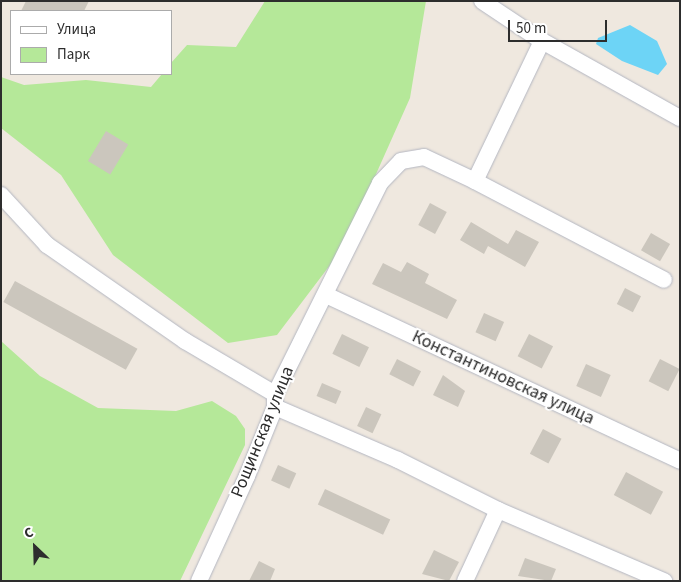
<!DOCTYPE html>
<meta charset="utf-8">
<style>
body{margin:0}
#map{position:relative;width:681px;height:582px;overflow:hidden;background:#efe8df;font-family:"Source Sans 3",sans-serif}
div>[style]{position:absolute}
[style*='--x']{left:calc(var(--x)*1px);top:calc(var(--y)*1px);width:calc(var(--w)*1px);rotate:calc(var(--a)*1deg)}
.green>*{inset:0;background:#b5e899}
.water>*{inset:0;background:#6dd4f6}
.building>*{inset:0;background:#cbc6bd;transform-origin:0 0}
.roads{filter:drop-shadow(0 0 1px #b3b6c1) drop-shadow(0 0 1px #b3b6c1)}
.minor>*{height:16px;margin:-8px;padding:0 8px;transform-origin:8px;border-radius:8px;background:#fff}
span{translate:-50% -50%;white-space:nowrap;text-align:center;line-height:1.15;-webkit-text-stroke:4px #fff;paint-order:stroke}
.street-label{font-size:18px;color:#2d2d2d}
.frame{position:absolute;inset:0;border:2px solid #2d2d2d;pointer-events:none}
.legend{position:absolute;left:10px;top:10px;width:162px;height:65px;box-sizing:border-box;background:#fff;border:1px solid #ababab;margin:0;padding:6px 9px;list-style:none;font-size:15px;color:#2d2d2d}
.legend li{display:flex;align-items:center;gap:10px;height:25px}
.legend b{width:25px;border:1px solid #ababab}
.north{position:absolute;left:10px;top:522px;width:50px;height:50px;-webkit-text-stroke:4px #fff;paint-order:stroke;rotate:336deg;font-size:14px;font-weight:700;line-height:20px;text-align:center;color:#2d2d2d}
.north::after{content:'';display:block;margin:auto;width:18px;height:22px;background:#2d2d2d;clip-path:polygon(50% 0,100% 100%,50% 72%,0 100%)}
.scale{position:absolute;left:508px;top:20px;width:99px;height:22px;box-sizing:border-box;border:2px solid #2d2d2d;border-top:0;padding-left:6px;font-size:15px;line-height:18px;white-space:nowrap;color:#2d2d2d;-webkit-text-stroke:4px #fff;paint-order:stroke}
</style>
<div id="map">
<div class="green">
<i style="clip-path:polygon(265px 1px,426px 1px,410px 98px,343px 248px,277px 335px,228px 343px,113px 255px,61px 175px,1px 128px,1px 77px,24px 85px,86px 80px,151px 87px,162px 74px,171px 74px,171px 63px,187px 45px,236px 47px)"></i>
<i style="clip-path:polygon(1px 341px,40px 376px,98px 408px,176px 411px,212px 401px,236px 416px,245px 429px,245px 445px,180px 581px,1px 581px)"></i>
</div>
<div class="water">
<i style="clip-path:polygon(630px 25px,657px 41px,667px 64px,658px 75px,622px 61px,596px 44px,598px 38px)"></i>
</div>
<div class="building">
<i style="clip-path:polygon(26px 1px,89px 1px,84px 11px,21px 11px)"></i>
<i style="left:106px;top:131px;width:26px;height:35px;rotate:31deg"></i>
<i style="left:430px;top:203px;width:19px;height:25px;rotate:28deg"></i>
<i style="clip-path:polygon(471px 222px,508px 244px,516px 230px,539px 242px,525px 267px,488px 246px,484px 254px,460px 240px)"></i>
<i style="left:651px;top:233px;width:22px;height:20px;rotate:30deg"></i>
<i style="clip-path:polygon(407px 262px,429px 274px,425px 283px,457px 300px,447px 319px,372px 284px,383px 263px,401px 272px)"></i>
<i style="left:15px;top:281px;width:140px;height:24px;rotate:29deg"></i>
<i style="left:625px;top:288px;width:18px;height:18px;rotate:27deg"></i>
<i style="left:484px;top:313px;width:22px;height:21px;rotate:24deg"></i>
<i style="left:342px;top:334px;width:30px;height:22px;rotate:26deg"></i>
<i style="left:529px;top:334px;width:27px;height:25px;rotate:27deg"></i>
<i style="left:397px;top:359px;width:27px;height:17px;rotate:27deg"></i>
<i style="left:660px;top:359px;width:22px;height:25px;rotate:27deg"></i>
<i style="left:586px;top:364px;width:27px;height:24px;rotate:24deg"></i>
<i style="clip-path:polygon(443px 375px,465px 391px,458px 407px,433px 395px)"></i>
<i style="left:322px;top:383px;width:21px;height:14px;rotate:23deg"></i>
<i style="left:366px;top:407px;width:17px;height:21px;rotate:25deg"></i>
<i style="left:543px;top:429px;width:21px;height:28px;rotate:28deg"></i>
<i style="left:278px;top:465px;width:20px;height:17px;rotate:24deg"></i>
<i style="left:626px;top:472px;width:42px;height:26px;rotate:28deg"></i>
<i style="left:325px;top:489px;width:72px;height:17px;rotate:25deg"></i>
<i style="clip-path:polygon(434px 550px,459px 562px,449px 581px,422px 574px)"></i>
<i style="clip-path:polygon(525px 558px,556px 569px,551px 581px,518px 576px)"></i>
<i style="clip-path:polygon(259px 561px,275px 569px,270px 581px,249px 581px)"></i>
</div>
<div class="roads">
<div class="minor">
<i style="--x:542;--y:41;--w:158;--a:29.2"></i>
<i style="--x:475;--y:181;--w:213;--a:27.6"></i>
<i style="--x:1;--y:195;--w:68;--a:47.4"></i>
<i style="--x:47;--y:245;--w:168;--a:34.8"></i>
<i style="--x:185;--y:341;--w:104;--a:30.5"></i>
<i style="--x:326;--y:295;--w:391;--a:25.1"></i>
<i style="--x:275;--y:407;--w:134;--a:23.3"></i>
<i style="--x:398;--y:460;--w:112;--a:26.6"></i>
<i style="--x:498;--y:510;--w:181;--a:23.2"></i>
<i style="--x:199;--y:581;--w:115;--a:-65.4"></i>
<i style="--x:247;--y:476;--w:74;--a:-67.9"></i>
<i style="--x:275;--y:407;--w:13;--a:-90"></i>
<i style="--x:275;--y:394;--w:236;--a:-63.5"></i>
<i style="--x:380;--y:183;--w:30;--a:-46"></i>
<i style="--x:401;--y:161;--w:23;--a:-10"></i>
<i style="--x:424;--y:157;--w:56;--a:25.2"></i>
<i style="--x:475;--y:181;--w:155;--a:-64.4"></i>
<i style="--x:542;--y:41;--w:72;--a:-146.3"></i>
<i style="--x:465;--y:581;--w:78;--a:-65.1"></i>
</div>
</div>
<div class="street-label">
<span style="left:503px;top:378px;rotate:25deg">Константиновская улица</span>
<span style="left:263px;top:432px;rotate:-68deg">Рощинская улица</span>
</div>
<div class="frame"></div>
<ul class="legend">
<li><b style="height:6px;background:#fff"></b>Улица</li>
<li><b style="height:14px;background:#b5e899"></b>Парк</li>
</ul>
<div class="north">С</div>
<div class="scale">50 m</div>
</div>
